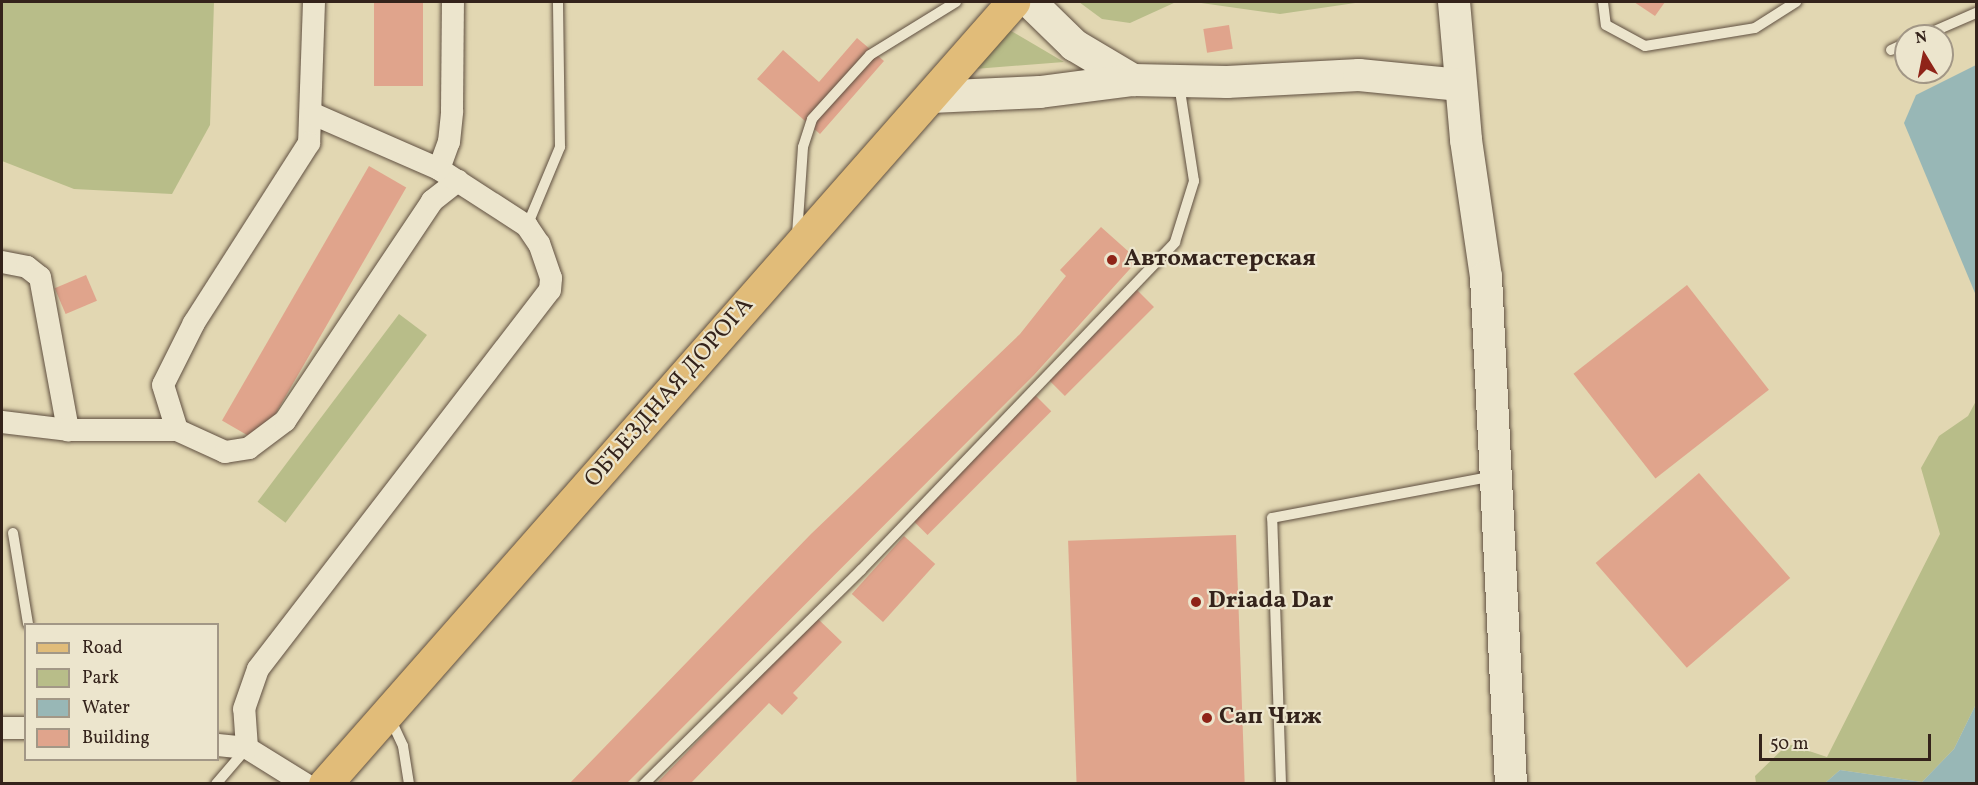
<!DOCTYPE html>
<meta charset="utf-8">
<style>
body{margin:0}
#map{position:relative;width:1978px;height:785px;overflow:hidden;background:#e2d7b2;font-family:Vollkorn,serif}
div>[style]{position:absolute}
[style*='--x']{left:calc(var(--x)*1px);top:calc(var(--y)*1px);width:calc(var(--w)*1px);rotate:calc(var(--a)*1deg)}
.green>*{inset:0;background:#b8bd89;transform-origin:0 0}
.water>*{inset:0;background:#98b7b6}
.building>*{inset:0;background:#e0a48c;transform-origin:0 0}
.roads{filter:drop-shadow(0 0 2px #605041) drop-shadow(0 0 2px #605041)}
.service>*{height:10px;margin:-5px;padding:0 5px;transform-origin:5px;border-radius:5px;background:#ece5cd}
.minor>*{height:22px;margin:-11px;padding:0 11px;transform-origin:11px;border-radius:11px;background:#ece5cd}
.secondary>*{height:32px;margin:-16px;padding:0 16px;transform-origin:16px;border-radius:16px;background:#ece5cd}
.primary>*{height:33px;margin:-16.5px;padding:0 16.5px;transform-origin:16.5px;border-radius:16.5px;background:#e1bc79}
.dots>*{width:16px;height:16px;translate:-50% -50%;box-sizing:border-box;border:3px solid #ece5cd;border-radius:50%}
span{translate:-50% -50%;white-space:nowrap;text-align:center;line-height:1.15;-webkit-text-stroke:4.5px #ece5cd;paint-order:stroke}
.poi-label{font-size:24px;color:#34231b;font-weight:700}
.left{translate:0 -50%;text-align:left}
.street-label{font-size:24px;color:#34231b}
.frame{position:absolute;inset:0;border:3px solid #34231b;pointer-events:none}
.legend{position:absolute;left:24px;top:623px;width:195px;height:138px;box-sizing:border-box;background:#ece5cd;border:2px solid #a29786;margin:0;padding:8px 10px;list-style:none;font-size:18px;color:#34231b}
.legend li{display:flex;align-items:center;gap:12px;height:30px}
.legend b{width:30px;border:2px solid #a29786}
.north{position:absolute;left:1894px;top:24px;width:60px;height:60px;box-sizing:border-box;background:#ece5cd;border:2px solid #a29786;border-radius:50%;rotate:350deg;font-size:16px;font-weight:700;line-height:24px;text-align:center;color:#34231b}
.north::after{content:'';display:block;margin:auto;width:21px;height:27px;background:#8f2418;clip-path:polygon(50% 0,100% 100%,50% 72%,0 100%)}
.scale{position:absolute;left:1759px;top:734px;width:172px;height:27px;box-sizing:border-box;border:3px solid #34231b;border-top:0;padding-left:8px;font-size:18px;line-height:21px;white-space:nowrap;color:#34231b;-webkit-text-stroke:4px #ece5cd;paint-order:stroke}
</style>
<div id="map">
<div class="green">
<i style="clip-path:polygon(2px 2px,214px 2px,210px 125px,172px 194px,74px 189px,2px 161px)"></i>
<i style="clip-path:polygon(1079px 2px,1176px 2px,1130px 23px,1102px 19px)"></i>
<i style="clip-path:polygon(1194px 2px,1362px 2px,1280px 14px)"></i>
<i style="clip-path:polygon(1001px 25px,1064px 62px,962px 70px)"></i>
<i style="left:399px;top:314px;width:35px;height:235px;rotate:37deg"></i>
<i style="clip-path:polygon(1976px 401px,1976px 704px,1954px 749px,1922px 782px,1840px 770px,1825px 783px,1756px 783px,1755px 776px,1788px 744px,1827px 757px,1940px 534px,1921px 468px,1939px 436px,1968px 416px)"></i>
</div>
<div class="water">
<i style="clip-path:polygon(1976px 65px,1976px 292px,1975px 293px,1904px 123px,1916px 95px)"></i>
<i style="clip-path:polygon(1976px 704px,1976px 783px,1825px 783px,1840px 770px,1922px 782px,1954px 749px)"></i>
</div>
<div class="building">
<i style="left:374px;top:2px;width:49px;height:84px"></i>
<i style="clip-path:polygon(1634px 2px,1665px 2px,1655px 16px)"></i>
<i style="left:1229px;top:25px;width:24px;height:26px;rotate:81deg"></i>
<i style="clip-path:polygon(857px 38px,884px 61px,820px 134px,757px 79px,783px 50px,819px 82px)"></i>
<i style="left:369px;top:166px;width:43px;height:294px;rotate:30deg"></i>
<i style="clip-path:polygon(1101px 227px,1138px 260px,1034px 375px,626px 784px,569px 784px,811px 534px,1020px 334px,1066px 276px,1060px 270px)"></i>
<i style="left:86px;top:275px;width:28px;height:34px;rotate:67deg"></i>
<i style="left:1687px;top:285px;width:133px;height:144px;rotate:52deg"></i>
<i style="left:1137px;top:290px;width:24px;height:126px;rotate:45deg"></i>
<i style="left:1035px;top:395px;width:23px;height:175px;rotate:45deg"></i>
<i style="left:1699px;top:473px;width:139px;height:137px;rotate:49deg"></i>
<i style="left:1236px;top:535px;width:249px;height:168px;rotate:88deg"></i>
<i style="left:904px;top:536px;width:42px;height:78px;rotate:42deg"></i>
<i style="clip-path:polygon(817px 618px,842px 642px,793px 693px,798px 698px,782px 715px,769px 703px,690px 784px,656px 784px)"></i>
</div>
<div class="roads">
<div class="service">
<i style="--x:1603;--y:2;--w:23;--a:83"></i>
<i style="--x:1606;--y:25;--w:44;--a:28.3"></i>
<i style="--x:1645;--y:46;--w:111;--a:-9.3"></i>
<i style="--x:1755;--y:28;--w:49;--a:-32.4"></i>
<i style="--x:1923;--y:36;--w:58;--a:-23.5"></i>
<i style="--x:1891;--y:50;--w:17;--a:-25"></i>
<i style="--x:527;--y:226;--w:86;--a:-67.3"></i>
<i style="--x:560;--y:147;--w:145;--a:-90.8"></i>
<i style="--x:797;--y:235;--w:88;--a:-86.1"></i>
<i style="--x:803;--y:147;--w:29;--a:-72"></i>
<i style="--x:812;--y:119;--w:86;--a:-47.8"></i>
<i style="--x:870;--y:55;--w:101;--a:-31.6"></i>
<i style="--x:13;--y:533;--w:92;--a:80.6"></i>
<i style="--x:390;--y:718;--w:31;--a:65"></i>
<i style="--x:403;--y:746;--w:38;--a:81"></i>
<i style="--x:216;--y:784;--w:48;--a:-49.3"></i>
<i style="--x:644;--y:784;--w:305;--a:-44.6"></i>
<i style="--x:861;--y:570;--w:454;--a:-46.2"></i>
<i style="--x:1175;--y:242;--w:64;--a:-72.7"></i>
<i style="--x:1194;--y:181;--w:98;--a:-98.8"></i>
<i style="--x:1281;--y:784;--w:266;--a:-91.9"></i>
<i style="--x:1272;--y:518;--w:226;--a:-10.7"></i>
</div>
<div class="minor">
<i style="--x:314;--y:2;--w:141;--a:92"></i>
<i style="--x:309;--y:143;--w:214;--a:122.6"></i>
<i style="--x:194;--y:323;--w:69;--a:116.6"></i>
<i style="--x:163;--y:385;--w:47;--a:72.7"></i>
<i style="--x:177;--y:430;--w:53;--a:24.6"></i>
<i style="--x:225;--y:452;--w:24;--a:-9"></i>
<i style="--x:249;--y:448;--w:45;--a:-36.9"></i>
<i style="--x:285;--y:421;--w:265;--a:-56.2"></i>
<i style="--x:432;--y:201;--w:33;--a:-38"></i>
<i style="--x:439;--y:169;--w:29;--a:-70"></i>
<i style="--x:449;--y:142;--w:31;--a:-84"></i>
<i style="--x:452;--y:111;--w:109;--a:-89.5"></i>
<i style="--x:2;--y:262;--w:25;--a:11"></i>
<i style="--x:27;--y:267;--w:16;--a:38"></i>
<i style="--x:40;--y:277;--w:156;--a:79.6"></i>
<i style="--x:2;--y:422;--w:66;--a:6.9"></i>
<i style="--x:68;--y:430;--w:109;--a:0"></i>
<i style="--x:2;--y:728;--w:24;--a:0"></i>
<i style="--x:218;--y:745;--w:29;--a:6"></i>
<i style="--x:247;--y:748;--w:68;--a:31.8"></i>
<i style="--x:247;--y:748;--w:39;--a:-94"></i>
<i style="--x:244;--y:709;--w:42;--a:-70.7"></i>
<i style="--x:258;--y:669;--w:478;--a:-52.4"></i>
<i style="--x:550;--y:290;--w:12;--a:-85"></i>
<i style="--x:551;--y:278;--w:36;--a:-109"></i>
<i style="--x:539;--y:244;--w:22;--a:-124"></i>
<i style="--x:527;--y:226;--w:105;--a:-147.1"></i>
<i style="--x:439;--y:169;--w:137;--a:-156.4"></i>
</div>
<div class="secondary">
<i style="--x:1030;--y:2;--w:62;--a:44.3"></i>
<i style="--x:1074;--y:45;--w:69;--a:30.7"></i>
<i style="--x:1454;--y:2;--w:139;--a:85"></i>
<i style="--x:1466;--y:140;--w:138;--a:81.7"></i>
<i style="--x:1486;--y:277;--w:508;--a:87.18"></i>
<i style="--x:931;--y:97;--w:109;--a:-2.6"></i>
<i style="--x:1040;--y:92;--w:94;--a:-7.4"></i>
<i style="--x:1133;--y:80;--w:94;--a:1.2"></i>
<i style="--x:1227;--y:82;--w:132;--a:-3"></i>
<i style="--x:1359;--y:75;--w:102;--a:5.6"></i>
</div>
<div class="primary">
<i style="--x:325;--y:784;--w:1042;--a:-48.66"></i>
</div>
</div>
<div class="dots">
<i style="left:1112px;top:260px;background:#8f2418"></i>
<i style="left:1196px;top:602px;background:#8f2418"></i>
<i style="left:1207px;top:718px;background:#8f2418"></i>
</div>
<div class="poi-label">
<span class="left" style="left:1124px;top:260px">Автомастерская</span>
<span class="left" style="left:1208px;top:602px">Driada Dar</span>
<span class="left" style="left:1219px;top:718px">Сап Чиж</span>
</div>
<div class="street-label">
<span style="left:670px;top:393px;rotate:-49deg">ОБЪЕЗДНАЯ ДОРОГА</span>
</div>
<div class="frame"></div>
<ul class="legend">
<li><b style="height:8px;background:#e1bc79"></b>Road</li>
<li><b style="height:16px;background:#b8bd89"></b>Park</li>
<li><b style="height:16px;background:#98b7b6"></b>Water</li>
<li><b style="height:16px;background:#e0a48c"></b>Building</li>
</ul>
<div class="north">N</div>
<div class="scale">50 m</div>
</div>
